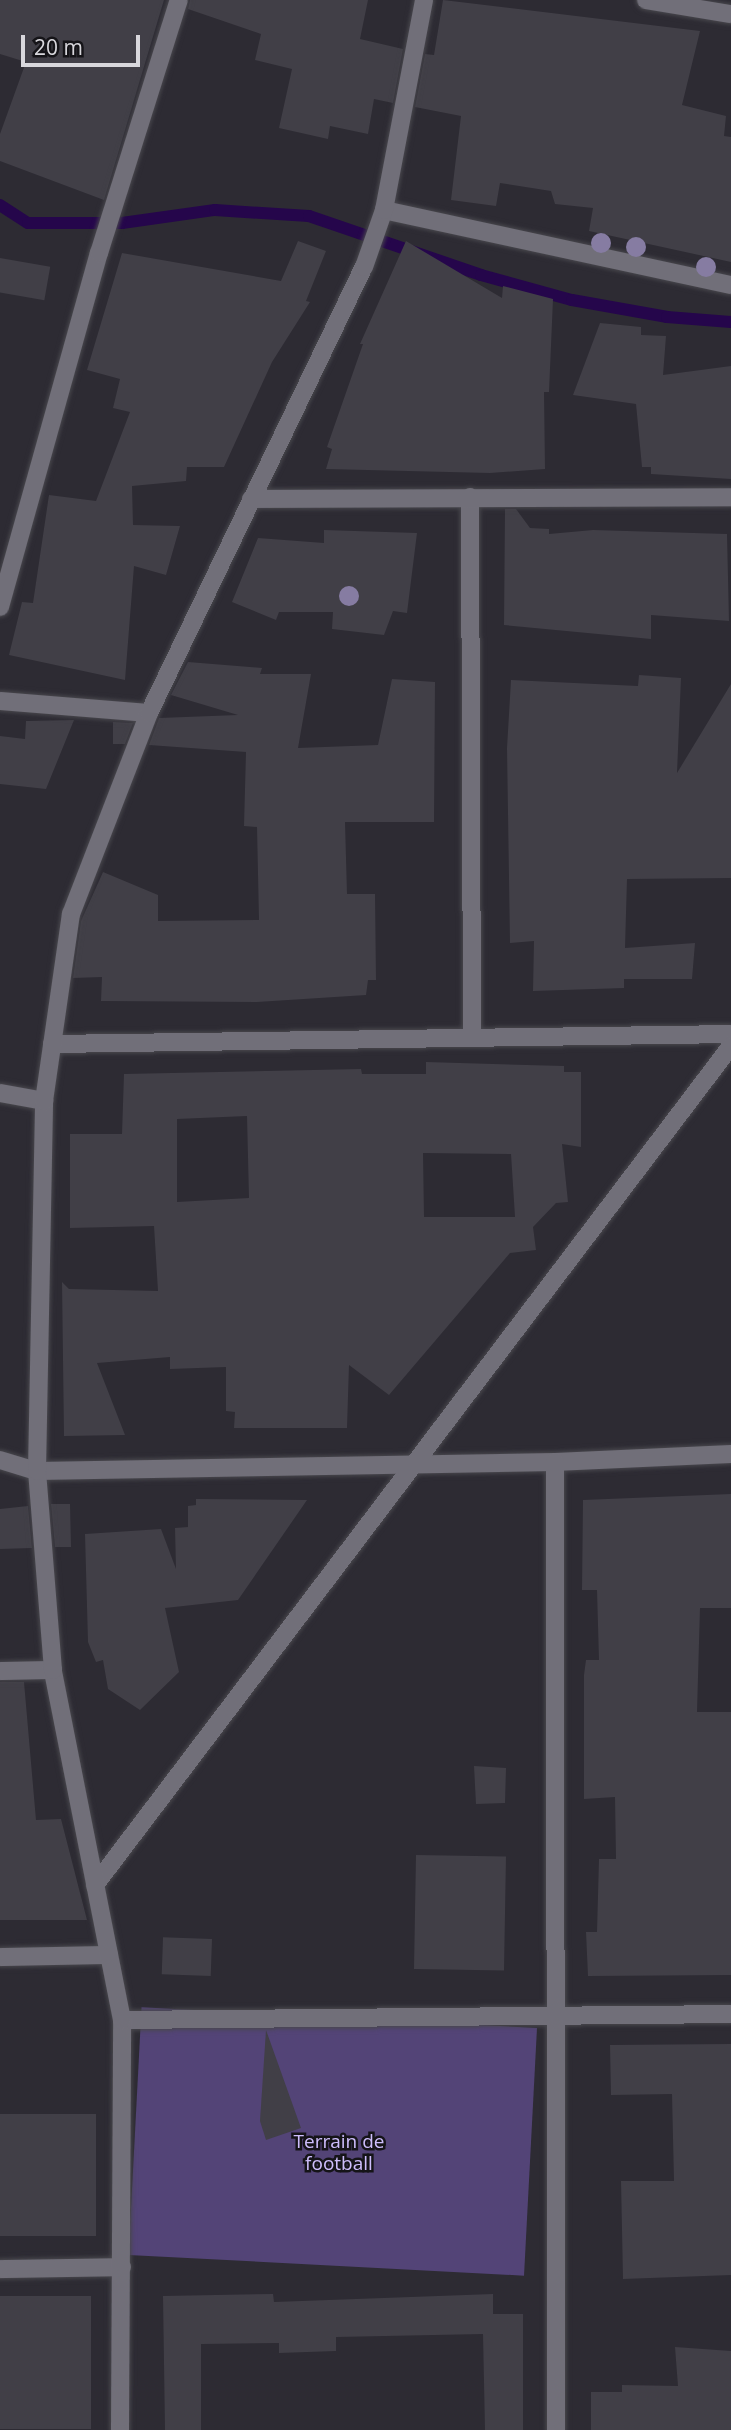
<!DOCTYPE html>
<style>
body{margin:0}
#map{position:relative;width:731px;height:2430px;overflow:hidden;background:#2d2b33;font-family:"Open Sans",sans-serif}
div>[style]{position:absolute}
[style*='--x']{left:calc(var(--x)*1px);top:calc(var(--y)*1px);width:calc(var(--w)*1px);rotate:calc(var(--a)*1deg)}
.green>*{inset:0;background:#534477;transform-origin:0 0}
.stream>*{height:12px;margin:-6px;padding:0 6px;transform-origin:6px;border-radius:6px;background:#25064b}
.building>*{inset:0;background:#413f47;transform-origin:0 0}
.roads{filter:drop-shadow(0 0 2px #48474d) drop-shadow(0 0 2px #48474d)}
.minor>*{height:18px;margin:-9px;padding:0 9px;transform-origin:9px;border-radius:9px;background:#716f79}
.trees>*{width:20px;height:20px;margin:-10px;border-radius:50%;background:#867ca2}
span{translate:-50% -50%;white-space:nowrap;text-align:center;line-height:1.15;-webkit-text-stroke:5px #151418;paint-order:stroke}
.park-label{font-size:19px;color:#cebefc}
.scale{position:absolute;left:21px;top:35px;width:119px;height:32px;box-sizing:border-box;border:4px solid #d8d7dc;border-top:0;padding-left:9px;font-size:21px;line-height:24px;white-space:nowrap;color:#d8d7dc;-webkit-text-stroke:5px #151418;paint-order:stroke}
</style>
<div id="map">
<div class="green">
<i style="left:537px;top:2028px;width:248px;height:396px;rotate:93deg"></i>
</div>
<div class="stream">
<i style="--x:0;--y:205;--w:33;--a:33"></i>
<i style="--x:28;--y:223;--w:94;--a:0"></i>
<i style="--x:122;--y:223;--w:94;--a:-8"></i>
<i style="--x:215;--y:210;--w:94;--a:3.7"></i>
<i style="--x:309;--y:216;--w:182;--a:18.9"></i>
<i style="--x:481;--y:275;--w:94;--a:15.4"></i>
<i style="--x:572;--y:300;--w:97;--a:10.1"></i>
<i style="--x:667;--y:317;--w:64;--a:4.5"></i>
</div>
<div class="building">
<i style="clip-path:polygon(0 0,164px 0,104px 200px,0 161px,0 134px,26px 62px,0 54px)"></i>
<i style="clip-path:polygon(190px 0,368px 0,360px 39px,403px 49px,393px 103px,374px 99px,368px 134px,330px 126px,328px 139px,279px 128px,292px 69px,255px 60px,261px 34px,188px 9px)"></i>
<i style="clip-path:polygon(443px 0,700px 31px,682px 105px,726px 116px,724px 136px,731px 137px,731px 262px,589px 231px,593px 208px,555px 204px,551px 191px,500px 183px,496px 206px,451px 200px,461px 116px,415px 107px,425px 54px,434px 55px)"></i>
<i style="clip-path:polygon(298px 241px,326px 251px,306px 301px,310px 302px,272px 362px,224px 467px,187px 467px,186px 481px,132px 486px,133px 525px,180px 526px,166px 575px,134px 566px,125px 680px,9px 655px,22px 602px,33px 603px,49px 495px,96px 501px,130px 412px,113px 408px,120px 379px,87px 370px,122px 253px,281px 281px)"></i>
<i style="clip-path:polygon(406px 241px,502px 298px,503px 286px,553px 299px,549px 392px,544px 392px,545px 469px,490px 473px,326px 469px,332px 449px,327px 447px,363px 344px,360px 344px)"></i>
<i style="left:0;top:258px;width:51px;height:34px;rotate:10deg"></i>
<i style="clip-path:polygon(600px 323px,641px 327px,641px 335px,666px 336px,663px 375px,731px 366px,731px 479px,651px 474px,651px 467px,642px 467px,636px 404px,573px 395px)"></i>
<i style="clip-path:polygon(505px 509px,516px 509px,530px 528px,549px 529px,549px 534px,593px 530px,727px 534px,729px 621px,651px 615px,651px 639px,504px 625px)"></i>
<i style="clip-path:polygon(324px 530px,417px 533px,407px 613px,393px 611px,384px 635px,332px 629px,333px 612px,279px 612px,276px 620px,232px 602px,258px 538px,324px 543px)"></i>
<i style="clip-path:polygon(188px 662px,262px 668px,260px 674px,311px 674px,298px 748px,378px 745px,392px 679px,435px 682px,434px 822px,345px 822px,347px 894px,375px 894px,376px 980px,368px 980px,366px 995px,257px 1002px,101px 1001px,102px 977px,73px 978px,81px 921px,103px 872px,158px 895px,158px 921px,259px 920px,257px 827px,244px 826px,246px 752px,149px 745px,159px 718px,238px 715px,171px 695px)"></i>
<i style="clip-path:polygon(639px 675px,681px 678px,677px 773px,731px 684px,731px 878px,627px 879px,625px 948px,695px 943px,692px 979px,624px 979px,624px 988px,533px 991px,534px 941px,510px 943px,507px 748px,511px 680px,638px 686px)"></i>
<i style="clip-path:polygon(74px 720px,46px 789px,0 784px,0 736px,25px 739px,26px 721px)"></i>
<i style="clip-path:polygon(113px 722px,133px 723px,125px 744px,113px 744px)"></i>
<i style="clip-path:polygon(evenodd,426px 1062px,564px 1066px,564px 1072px,581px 1072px,581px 1147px,562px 1144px,568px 1202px,556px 1203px,533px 1227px,536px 1250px,510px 1253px,389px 1395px,349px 1365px,347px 1428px,234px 1428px,235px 1412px,226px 1411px,226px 1367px,170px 1369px,170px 1357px,97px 1363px,125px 1435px,64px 1436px,62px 1282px,69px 1289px,158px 1291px,154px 1226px,70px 1228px,70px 1134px,122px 1134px,124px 1074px,361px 1069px,362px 1074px,426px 1074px,426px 1062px,247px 1116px,249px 1198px,177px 1202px,177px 1119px,247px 1116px,426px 1062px,423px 1153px,511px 1154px,515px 1217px,424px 1217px,423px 1153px)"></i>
<i style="clip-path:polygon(731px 1494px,731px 1608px,700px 1608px,697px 1712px,731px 1712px,731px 1975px,588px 1976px,586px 1932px,597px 1932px,599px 1859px,616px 1859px,615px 1797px,584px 1799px,584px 1675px,586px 1660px,599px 1660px,597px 1590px,582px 1590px,583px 1500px)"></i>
<i style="clip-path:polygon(196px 1499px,307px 1500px,238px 1600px,165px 1608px,179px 1672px,140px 1710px,108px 1689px,103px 1660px,96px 1662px,88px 1642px,85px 1534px,161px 1529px,176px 1569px,175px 1528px,188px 1527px,188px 1506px,196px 1505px)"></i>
<i style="clip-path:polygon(51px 1504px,70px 1504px,71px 1547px,55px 1547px)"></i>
<i style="clip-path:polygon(28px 1506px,32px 1548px,0 1549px,0 1509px)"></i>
<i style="clip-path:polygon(0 1682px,24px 1682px,36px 1820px,61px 1819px,87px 1920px,0 1920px)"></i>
<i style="clip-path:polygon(474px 1766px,506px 1768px,505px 1803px,476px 1804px)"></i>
<i style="left:416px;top:1855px;width:90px;height:114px;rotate:1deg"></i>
<i style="left:212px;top:1939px;width:37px;height:49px;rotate:92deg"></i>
<i style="clip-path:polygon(266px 2030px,301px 2128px,266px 2140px,260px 2121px)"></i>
<i style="clip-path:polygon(731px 2044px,731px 2275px,623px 2279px,621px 2181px,674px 2181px,672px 2094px,611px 2095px,610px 2045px)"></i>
<i style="left:96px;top:2114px;width:122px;height:96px;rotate:90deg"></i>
<i style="clip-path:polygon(273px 2294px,274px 2302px,493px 2294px,493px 2314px,523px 2314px,523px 2430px,485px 2430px,483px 2334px,336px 2337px,336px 2351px,279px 2353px,279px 2343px,201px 2344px,201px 2430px,165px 2430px,163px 2296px)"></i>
<i style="left:91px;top:2296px;width:133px;height:91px;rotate:90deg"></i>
<i style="clip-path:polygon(675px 2347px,731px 2351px,731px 2430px,591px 2430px,591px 2392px,622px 2392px,622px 2385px,678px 2386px)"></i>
</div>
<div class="roads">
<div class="minor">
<i style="--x:646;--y:0;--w:86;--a:9.4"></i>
<i style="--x:384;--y:210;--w:355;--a:12.2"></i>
<i style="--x:470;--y:497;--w:540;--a:89.79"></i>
<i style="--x:251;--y:499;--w:480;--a:-0.2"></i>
<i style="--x:0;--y:607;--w:368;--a:-74.4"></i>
<i style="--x:99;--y:253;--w:265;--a:-72.5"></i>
<i style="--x:0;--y:701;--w:149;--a:4.6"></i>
<i style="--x:52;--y:1044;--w:679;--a:-0.84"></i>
<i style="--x:0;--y:1093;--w:45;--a:10.3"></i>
<i style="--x:0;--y:1460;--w:39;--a:17"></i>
<i style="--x:37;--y:1471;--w:518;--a:-1"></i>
<i style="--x:555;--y:1462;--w:176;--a:-2.6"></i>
<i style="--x:555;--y:1462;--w:968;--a:89.94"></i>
<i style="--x:0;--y:1671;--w:53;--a:-1.1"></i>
<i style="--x:95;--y:1885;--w:1053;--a:-52.84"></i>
<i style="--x:0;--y:1957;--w:109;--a:-1.1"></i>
<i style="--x:122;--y:2020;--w:609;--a:-0.56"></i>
<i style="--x:0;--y:2269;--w:122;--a:-0.9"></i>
<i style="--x:120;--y:2430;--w:410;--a:-89.7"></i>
<i style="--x:122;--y:2020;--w:357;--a:-101.2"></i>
<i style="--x:53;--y:1670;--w:200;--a:-94.6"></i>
<i style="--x:37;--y:1471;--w:370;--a:-88.9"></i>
<i style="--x:44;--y:1101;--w:189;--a:-81.8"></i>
<i style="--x:71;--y:914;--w:216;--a:-68.8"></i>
<i style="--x:149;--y:713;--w:495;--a:-64.3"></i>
<i style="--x:364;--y:267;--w:60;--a:-70.7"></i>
<i style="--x:384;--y:210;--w:214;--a:-79.2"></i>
</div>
</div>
<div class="trees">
<i style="left:601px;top:243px"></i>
<i style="left:636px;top:247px"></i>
<i style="left:706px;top:267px"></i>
<i style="left:349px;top:596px"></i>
</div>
<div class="park-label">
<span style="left:339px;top:2153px">Terrain de<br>football</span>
</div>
<div class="scale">20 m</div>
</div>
